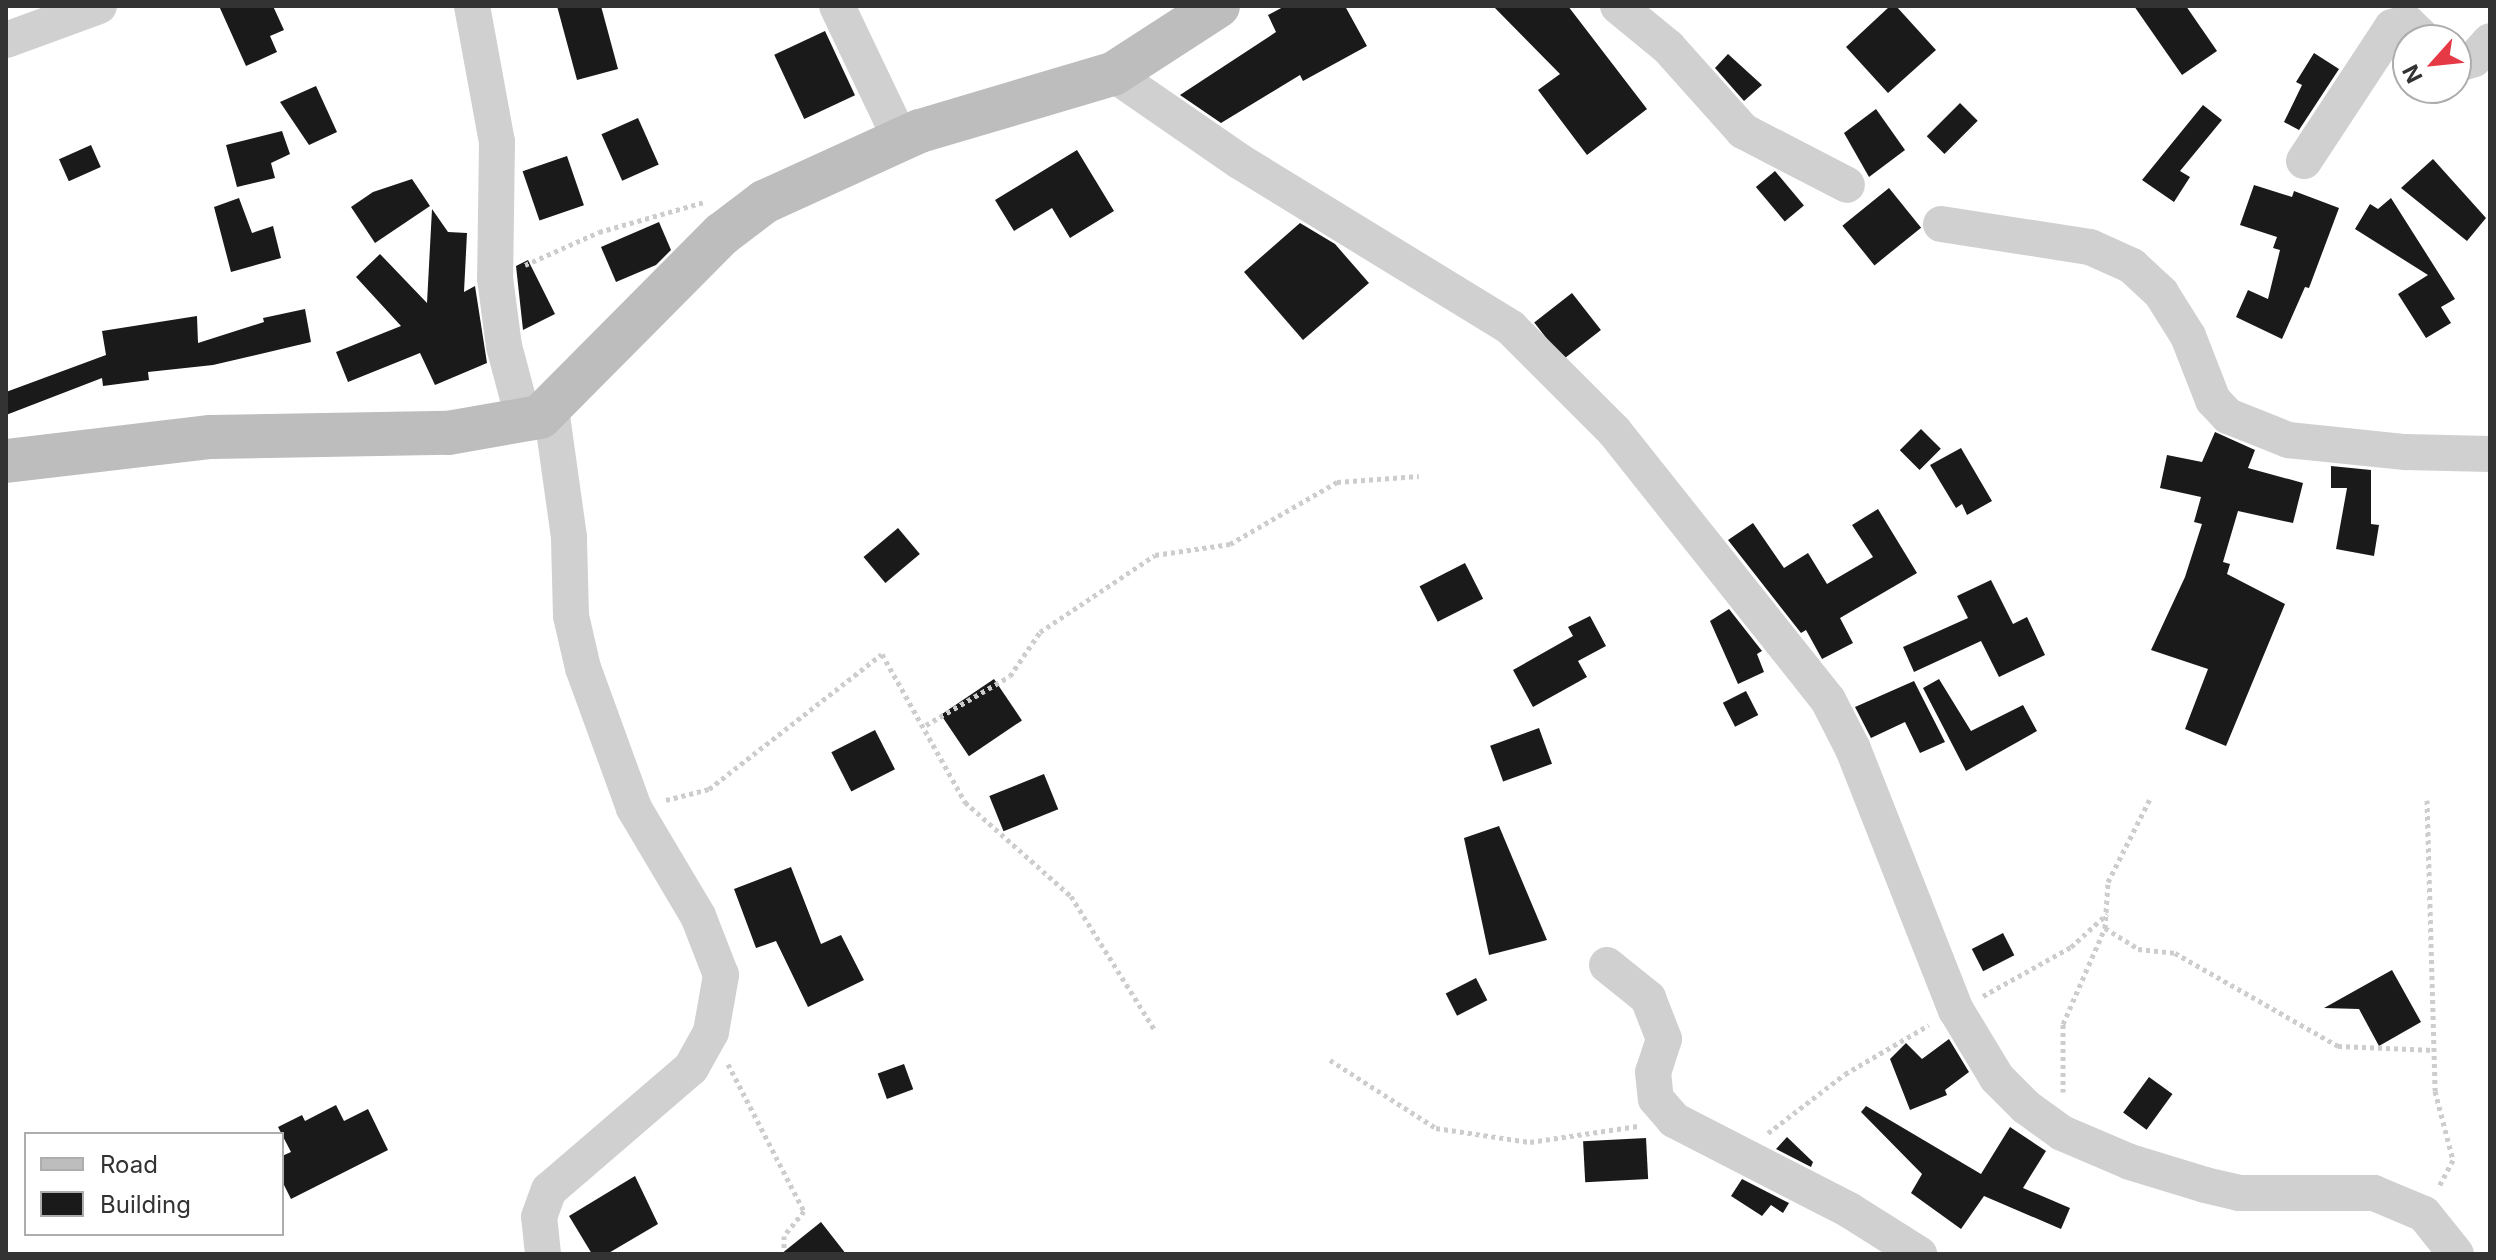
<!DOCTYPE html>
<style>
body{margin:0}
#map{position:relative;width:2496px;height:1260px;overflow:hidden;background:#fff;font-family:Inter,sans-serif}
div>[style]{position:absolute}
[style*='--x']{left:calc(var(--x)*1px);top:calc(var(--y)*1px);width:calc(var(--w)*1px);rotate:calc(var(--a)*1deg)}
.building>*{inset:0;background:#1a1a1a;transform-origin:0 0}
.path>*{height:5px;margin-top:-2.5px;transform-origin:0;background:repeating-linear-gradient(90deg,#cdcdcd 0 4px,transparent 0 8px)}
.street>*{height:36px;margin:-18px;padding:0 18px;transform-origin:18px;border-radius:18px;background:#d0d0d0}
.secondary>*{height:44px;margin:-22px;padding:0 22px;transform-origin:22px;border-radius:22px;background:#bdbdbd}
span{translate:-50% -50%;white-space:nowrap;text-align:center;line-height:1.15;-webkit-text-stroke:8px #fff;paint-order:stroke}
.frame{position:absolute;inset:0;border:8px solid #333;pointer-events:none}
.legend{position:absolute;left:24px;top:1132px;width:260px;height:104px;box-sizing:border-box;background:#fff;border:2px solid #adadad;margin:0;padding:10px 14px;list-style:none;font-size:24px;color:#333}
.legend li{display:flex;align-items:center;gap:16px;height:40px}
.legend b{width:40px;border:2px solid #adadad}
.north{position:absolute;left:2392px;top:24px;width:80px;height:80px;box-sizing:border-box;background:#fff;border:2px solid #adadad;border-radius:50%;rotate:243deg;font-size:22px;font-weight:700;line-height:32px;text-align:center;color:#333}
.north::after{content:'';display:block;margin:auto;width:28px;height:36px;background:#e63946;clip-path:polygon(50% 0,100% 100%,50% 72%,0 100%)}
</style>
<div id="map">
<div class="building">
<i style="clip-path:polygon(219px 6px,273px 6px,284px 30px,270px 36px,277px 52px,246px 66px)"></i>
<i style="clip-path:polygon(557px 6px,601px 6px,618px 69px,577px 80px)"></i>
<i style="clip-path:polygon(1285px 6px,1345px 6px,1367px 46px,1303px 81px,1300px 75px,1221px 123px,1180px 95px,1276px 32px,1268px 15px)"></i>
<i style="clip-path:polygon(1493px 6px,1568px 6px,1647px 109px,1587px 155px,1538px 90px,1560px 74px)"></i>
<i style="clip-path:polygon(1890px 6px,1896px 6px,1936px 50px,1888px 93px,1846px 47px)"></i>
<i style="clip-path:polygon(2134px 6px,2186px 6px,2217px 51px,2182px 75px)"></i>
<i style="left:825px;top:31px;width:71px;height:56px;rotate:65deg"></i>
<i style="clip-path:polygon(2314px 53px,2339px 69px,2299px 130px,2284px 122px,2302px 85px,2296px 82px)"></i>
<i style="clip-path:polygon(1728px 54px,1762px 85px,1744px 101px,1715px 68px)"></i>
<i style="clip-path:polygon(316px 86px,337px 132px,309px 145px,280px 102px)"></i>
<i style="left:1960px;top:103px;width:25px;height:47px;rotate:45deg"></i>
<i style="clip-path:polygon(2203px 105px,2222px 120px,2180px 171px,2190px 177px,2174px 202px,2142px 180px)"></i>
<i style="clip-path:polygon(1876px 109px,1905px 150px,1869px 177px,1844px 133px)"></i>
<i style="left:638px;top:118px;width:51px;height:40px;rotate:66deg"></i>
<i style="clip-path:polygon(282px 131px,290px 154px,271px 163px,275px 178px,237px 187px,226px 145px)"></i>
<i style="left:91px;top:145px;width:24px;height:35px;rotate:66deg"></i>
<i style="clip-path:polygon(1077px 150px,1114px 211px,1070px 238px,1052px 208px,1014px 231px,995px 200px)"></i>
<i style="left:567px;top:156px;width:52px;height:47px;rotate:71deg"></i>
<i style="clip-path:polygon(2433px 159px,2486px 218px,2467px 241px,2401px 188px)"></i>
<i style="left:1775px;top:171px;width:45px;height:25px;rotate:50deg"></i>
<i style="clip-path:polygon(412px 179px,430px 206px,375px 243px,351px 207px,373px 192px)"></i>
<i style="clip-path:polygon(2254px 185px,2292px 197px,2294px 191px,2339px 208px,2309px 288px,2305px 287px,2282px 339px,2236px 317px,2248px 290px,2268px 299px,2280px 250px,2273px 248px,2277px 237px,2240px 225px)"></i>
<i style="left:1889px;top:188px;width:51px;height:60px;rotate:51deg"></i>
<i style="clip-path:polygon(239px 198px,252px 233px,273px 226px,281px 258px,231px 272px,214px 207px)"></i>
<i style="clip-path:polygon(2391px 198px,2455px 299px,2441px 307px,2451px 323px,2426px 338px,2398px 294px,2428px 275px,2355px 229px,2370px 204px,2378px 209px)"></i>
<i style="clip-path:polygon(432px 209px,448px 232px,467px 233px,464px 292px,475px 286px,487px 363px,435px 385px,420px 353px,348px 382px,336px 352px,401px 326px,356px 277px,380px 254px,427px 303px)"></i>
<i style="clip-path:polygon(659px 222px,671px 250px,656px 265px,616px 282px,601px 247px)"></i>
<i style="clip-path:polygon(1300px 223px,1335px 244px,1369px 283px,1303px 340px,1244px 272px)"></i>
<i style="clip-path:polygon(528px 260px,555px 314px,523px 330px,516px 266px)"></i>
<i style="left:1572px;top:293px;width:47px;height:48px;rotate:52deg"></i>
<i style="clip-path:polygon(305px 309px,311px 342px,213px 365px,148px 372px,149px 380px,103px 386px,102px 378px,6px 415px,6px 392px,106px 355px,102px 331px,197px 316px,198px 343px,264px 322px,263px 318px)"></i>
<i style="left:1921px;top:429px;width:28px;height:30px;rotate:45deg"></i>
<i style="clip-path:polygon(2215px 432px,2255px 450px,2248px 468px,2303px 483px,2293px 523px,2238px 511px,2223px 562px,2230px 564px,2227px 574px,2285px 604px,2226px 746px,2185px 729px,2208px 669px,2151px 650px,2185px 577px,2202px 524px,2194px 522px,2201px 497px,2160px 488px,2167px 455px,2202px 462px)"></i>
<i style="clip-path:polygon(1961px 448px,1992px 501px,1967px 515px,1962px 504px,1956px 508px,1930px 465px)"></i>
<i style="clip-path:polygon(2331px 466px,2371px 470px,2371px 524px,2379px 525px,2374px 556px,2336px 549px,2347px 488px,2331px 488px)"></i>
<i style="clip-path:polygon(1878px 509px,1917px 573px,1840px 618px,1853px 643px,1822px 659px,1806px 630px,1801px 633px,1728px 540px,1753px 523px,1784px 568px,1808px 553px,1827px 584px,1873px 557px,1852px 525px)"></i>
<i style="left:898px;top:528px;width:34px;height:45px;rotate:50deg"></i>
<i style="left:1465px;top:563px;width:40px;height:51px;rotate:63deg"></i>
<i style="clip-path:polygon(1991px 580px,2013px 624px,2027px 617px,2045px 655px,1999px 677px,1981px 641px,1914px 672px,1903px 647px,1968px 618px,1957px 596px)"></i>
<i style="clip-path:polygon(1729px 609px,1762px 651px,1757px 654px,1764px 672px,1738px 684px,1710px 621px)"></i>
<i style="clip-path:polygon(1590px 616px,1606px 646px,1578px 661px,1587px 677px,1533px 707px,1513px 670px,1573px 636px,1568px 627px)"></i>
<i style="left:994px;top:679px;width:50px;height:64px;rotate:56deg"></i>
<i style="clip-path:polygon(1939px 679px,1971px 731px,2023px 705px,2037px 731px,1966px 771px,1923px 688px)"></i>
<i style="clip-path:polygon(1914px 681px,1945px 742px,1920px 753px,1905px 722px,1871px 738px,1855px 707px)"></i>
<i style="left:1746px;top:691px;width:27px;height:26px;rotate:63deg"></i>
<i style="left:1539px;top:728px;width:38px;height:52px;rotate:70deg"></i>
<i style="left:875px;top:730px;width:44px;height:49px;rotate:63deg"></i>
<i style="left:1044px;top:774px;width:38px;height:59px;rotate:68deg"></i>
<i style="clip-path:polygon(1499px 826px,1547px 940px,1489px 955px,1464px 838px)"></i>
<i style="clip-path:polygon(791px 867px,821px 944px,841px 935px,864px 980px,808px 1007px,776px 941px,756px 948px,734px 889px)"></i>
<i style="left:2003px;top:933px;width:25px;height:35px;rotate:63deg"></i>
<i style="clip-path:polygon(2392px 970px,2421px 1022px,2379px 1046px,2359px 1009px,2324px 1008px)"></i>
<i style="left:1476px;top:978px;width:25px;height:34px;rotate:63deg"></i>
<i style="clip-path:polygon(1949px 1039px,1969px 1072px,1945px 1090px,1947px 1095px,1910px 1110px,1890px 1059px,1906px 1043px,1922px 1059px)"></i>
<i style="left:904px;top:1064px;width:27px;height:28px;rotate:70deg"></i>
<i style="left:2149px;top:1077px;width:29px;height:44px;rotate:36deg"></i>
<i style="clip-path:polygon(336px 1105px,344px 1121px,368px 1109px,388px 1150px,291px 1199px,282px 1181px,282px 1156px,291px 1152px,278px 1127px,302px 1115px,305px 1121px)"></i>
<i style="clip-path:polygon(1866px 1106px,1981px 1174px,2010px 1127px,2046px 1151px,2023px 1188px,2070px 1208px,2061px 1229px,1984px 1196px,1961px 1229px,1911px 1193px,1922px 1174px,1861px 1112px)"></i>
<i style="clip-path:polygon(1787px 1137px,1813px 1162px,1811px 1167px,1776px 1149px)"></i>
<i style="left:1646px;top:1138px;width:41px;height:63px;rotate:87deg"></i>
<i style="clip-path:polygon(635px 1176px,658px 1224px,607px 1254px,592px 1254px,569px 1216px)"></i>
<i style="clip-path:polygon(1742px 1179px,1789px 1203px,1783px 1213px,1771px 1205px,1762px 1216px,1731px 1196px)"></i>
<i style="clip-path:polygon(821px 1222px,846px 1254px,781px 1254px)"></i>
</div>
<div class="path">
<i style="--x:525;--y:265;--w:81;--a:-24"></i>
<i style="--x:599;--y:232;--w:109;--a:-15.9"></i>
<i style="--x:926;--y:725;--w:97;--a:-30.3"></i>
<i style="--x:1010;--y:676;--w:53;--a:-55.7"></i>
<i style="--x:1040;--y:632;--w:138;--a:-33.8"></i>
<i style="--x:1155;--y:555;--w:76;--a:-8.3"></i>
<i style="--x:1230;--y:544;--w:124;--a:-30.1"></i>
<i style="--x:1337;--y:482;--w:82;--a:-4.2"></i>
<i style="--x:666;--y:800;--w:44;--a:-14.3"></i>
<i style="--x:709;--y:789;--w:219;--a:-38"></i>
<i style="--x:882;--y:654;--w:170;--a:60.7"></i>
<i style="--x:965;--y:802;--w:142;--a:41.6"></i>
<i style="--x:1071;--y:896;--w:157;--a:58"></i>
<i style="--x:2427;--y:800;--w:291;--a:88.4"></i>
<i style="--x:2435;--y:1091;--w:71;--a:75.4"></i>
<i style="--x:2453;--y:1160;--w:32;--a:118"></i>
<i style="--x:2105;--y:928;--w:39;--a:32"></i>
<i style="--x:2138;--y:949;--w:37;--a:6"></i>
<i style="--x:2175;--y:953;--w:188;--a:29.7"></i>
<i style="--x:2338;--y:1046;--w:96;--a:2.4"></i>
<i style="--x:1983;--y:996;--w:101;--a:-29.1"></i>
<i style="--x:2071;--y:947;--w:49;--a:-42.5"></i>
<i style="--x:1330;--y:1060;--w:126;--a:32.7"></i>
<i style="--x:1436;--y:1128;--w:95;--a:8.5"></i>
<i style="--x:1530;--y:1142;--w:109;--a:-8.4"></i>
<i style="--x:728;--y:1064;--w:165;--a:62.7"></i>
<i style="--x:804;--y:1211;--w:32;--a:129"></i>
<i style="--x:784;--y:1236;--w:18;--a:90"></i>
<i style="--x:2063;--y:1092;--w:68;--a:-90"></i>
<i style="--x:2063;--y:1024;--w:105;--a:-66.4"></i>
<i style="--x:2105;--y:928;--w:46;--a:-86.3"></i>
<i style="--x:2108;--y:882;--w:95;--a:-63.2"></i>
<i style="--x:1768;--y:1133;--w:97;--a:-37.5"></i>
<i style="--x:1845;--y:1074;--w:97;--a:-30.3"></i>
</div>
<div class="street">
<i style="--x:472;--y:6;--w:138;--a:79.6"></i>
<i style="--x:497;--y:142;--w:136;--a:90.8"></i>
<i style="--x:495;--y:278;--w:69;--a:82.5"></i>
<i style="--x:504;--y:346;--w:78;--a:75.1"></i>
<i style="--x:837;--y:6;--w:148;--a:64.5"></i>
<i style="--x:1618;--y:6;--w:65;--a:39.4"></i>
<i style="--x:1668;--y:47;--w:113;--a:48.2"></i>
<i style="--x:1743;--y:131;--w:117;--a:27.4"></i>
<i style="--x:6;--y:40;--w:99;--a:-20.1"></i>
<i style="--x:2456;--y:65;--w:19;--a:-18"></i>
<i style="--x:2474;--y:59;--w:24;--a:-48"></i>
<i style="--x:1113;--y:74;--w:153;--a:34.6"></i>
<i style="--x:1239;--y:161;--w:319;--a:31.5"></i>
<i style="--x:1511;--y:328;--w:146;--a:45"></i>
<i style="--x:1614;--y:431;--w:344;--a:51.5"></i>
<i style="--x:1828;--y:700;--w:55;--a:63"></i>
<i style="--x:1853;--y:749;--w:281;--a:68.5"></i>
<i style="--x:1956;--y:1010;--w:79;--a:58.9"></i>
<i style="--x:1997;--y:1078;--w:41;--a:45"></i>
<i style="--x:2026;--y:1107;--w:44;--a:35.8"></i>
<i style="--x:2062;--y:1133;--w:74;--a:23.1"></i>
<i style="--x:2130;--y:1162;--w:78;--a:17"></i>
<i style="--x:2205;--y:1185;--w:35;--a:13"></i>
<i style="--x:2239;--y:1193;--w:135;--a:0"></i>
<i style="--x:2374;--y:1193;--w:54;--a:22.8"></i>
<i style="--x:2424;--y:1214;--w:51;--a:51.3"></i>
<i style="--x:2304;--y:161;--w:160;--a:-56.7"></i>
<i style="--x:2392;--y:27;--w:16;--a:-15"></i>
<i style="--x:2407;--y:23;--w:25;--a:43"></i>
<i style="--x:1941;--y:224;--w:151;--a:8.8"></i>
<i style="--x:2090;--y:247;--w:46;--a:24.3"></i>
<i style="--x:2132;--y:266;--w:40;--a:43"></i>
<i style="--x:2161;--y:293;--w:51;--a:57.9"></i>
<i style="--x:2188;--y:336;--w:69;--a:68.7"></i>
<i style="--x:2213;--y:400;--w:22;--a:47"></i>
<i style="--x:2228;--y:416;--w:65;--a:21.8"></i>
<i style="--x:2288;--y:440;--w:118;--a:5.9"></i>
<i style="--x:2405;--y:452;--w:85;--a:1.3"></i>
<i style="--x:1607;--y:965;--w:53;--a:38.8"></i>
<i style="--x:1648;--y:998;--w:44;--a:68.7"></i>
<i style="--x:1664;--y:1039;--w:35;--a:108"></i>
<i style="--x:1653;--y:1072;--w:27;--a:84"></i>
<i style="--x:1656;--y:1099;--w:28;--a:49"></i>
<i style="--x:1674;--y:1120;--w:197;--a:27.2"></i>
<i style="--x:1849;--y:1210;--w:83;--a:32.2"></i>
<i style="--x:543;--y:1254;--w:37;--a:-96"></i>
<i style="--x:539;--y:1217;--w:29;--a:-70"></i>
<i style="--x:549;--y:1190;--w:187;--a:-40.7"></i>
<i style="--x:691;--y:1068;--w:41;--a:-60.9"></i>
<i style="--x:711;--y:1032;--w:58;--a:-80"></i>
<i style="--x:721;--y:975;--w:63;--a:-111.3"></i>
<i style="--x:698;--y:916;--w:126;--a:-120.7"></i>
<i style="--x:634;--y:808;--w:149;--a:-110"></i>
<i style="--x:583;--y:668;--w:53;--a:-103"></i>
<i style="--x:571;--y:616;--w:79;--a:-91.5"></i>
<i style="--x:569;--y:537;--w:129;--a:-98"></i>
</div>
<div class="secondary">
<i style="--x:6;--y:461;--w:206;--a:-6.7"></i>
<i style="--x:211;--y:437;--w:237;--a:-1"></i>
<i style="--x:448;--y:433;--w:93;--a:-9.9"></i>
<i style="--x:540;--y:417;--w:258;--a:-45.2"></i>
<i style="--x:722;--y:234;--w:53;--a:-37.3"></i>
<i style="--x:764;--y:202;--w:171;--a:-24.5"></i>
<i style="--x:920;--y:131;--w:201;--a:-16.5"></i>
<i style="--x:1113;--y:74;--w:125;--a:-32.9"></i>
</div>
<div class="frame"></div>
<ul class="legend">
<li><b style="height:10px;background:#bdbdbd"></b>Road</li>
<li><b style="height:22px;background:#1a1a1a"></b>Building</li>
</ul>
<div class="north">N</div>
</div>
